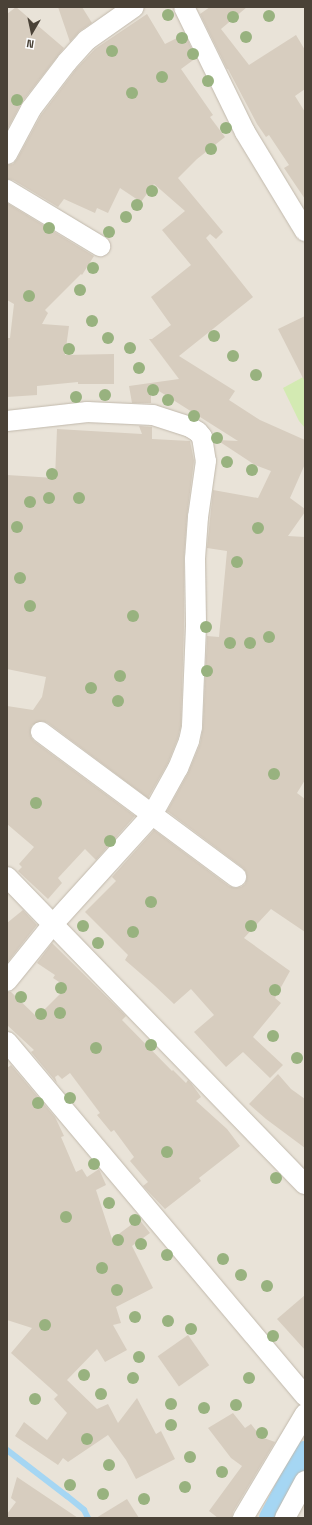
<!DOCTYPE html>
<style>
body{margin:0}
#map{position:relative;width:312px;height:1525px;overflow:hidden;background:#f5f1ea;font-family:"Space Grotesk",sans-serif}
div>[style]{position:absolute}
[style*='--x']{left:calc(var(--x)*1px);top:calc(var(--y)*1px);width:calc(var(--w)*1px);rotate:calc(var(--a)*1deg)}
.residential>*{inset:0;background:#e9e3d8;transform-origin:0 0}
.green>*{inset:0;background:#d3eab2}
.stream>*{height:6px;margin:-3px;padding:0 3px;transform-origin:3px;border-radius:3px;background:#a5d6f3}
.canal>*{height:22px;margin:-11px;padding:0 11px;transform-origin:11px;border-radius:11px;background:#a5d6f3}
.building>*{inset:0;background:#d7cdbf;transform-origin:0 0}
.roads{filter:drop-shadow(0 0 1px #c1b9ac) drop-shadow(0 0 1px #c1b9ac)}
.street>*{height:20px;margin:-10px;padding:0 10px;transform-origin:10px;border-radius:10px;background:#fff}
.trees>*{width:12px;height:12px;margin:-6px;border-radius:50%;background:#98b27f}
span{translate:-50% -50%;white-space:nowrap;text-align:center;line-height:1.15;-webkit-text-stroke:3.5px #fff;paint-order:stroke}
.frame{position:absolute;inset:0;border:8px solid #4a4237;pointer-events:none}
.north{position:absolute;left:12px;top:12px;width:40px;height:40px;-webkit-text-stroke:3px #fff;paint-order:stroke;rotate:189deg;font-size:11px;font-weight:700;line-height:16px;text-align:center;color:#4a4237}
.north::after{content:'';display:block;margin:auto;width:14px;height:18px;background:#4a4237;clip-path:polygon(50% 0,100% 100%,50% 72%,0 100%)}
</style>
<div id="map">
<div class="residential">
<i style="left:7px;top:7px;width:298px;height:1511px"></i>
</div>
<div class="green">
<i style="clip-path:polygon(305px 376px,305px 428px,299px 421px,283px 388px)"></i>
</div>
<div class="stream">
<i style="--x:7;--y:1450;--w:76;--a:37.5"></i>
<i style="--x:67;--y:1496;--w:22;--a:39"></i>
<i style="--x:84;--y:1510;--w:9;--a:63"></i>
</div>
<div class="canal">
<i style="--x:270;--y:1518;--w:75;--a:-62.1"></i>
</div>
<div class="building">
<i style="clip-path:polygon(16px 7px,64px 48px,22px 102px,7px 130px,7px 14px)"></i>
<i style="clip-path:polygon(58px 7px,82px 7px,92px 23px,80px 31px,70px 42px)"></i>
<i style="clip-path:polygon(210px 7px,247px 7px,221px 29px,249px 65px,296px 35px,305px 50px,305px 89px,295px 96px,305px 112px,305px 199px,284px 168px,289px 165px,269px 135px,266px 137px,257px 124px,228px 69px,227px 69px,200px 14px)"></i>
<i style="clip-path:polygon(147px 14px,165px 44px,185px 34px,196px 58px,181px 69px,213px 115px,210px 117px,225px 137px,197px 159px,178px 178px,223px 232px,216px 239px,210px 234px,206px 238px,253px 297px,179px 356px,235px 391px,229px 400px,260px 420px,305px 440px,305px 464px,290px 498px,305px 509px,305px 512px,288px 536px,305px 537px,305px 780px,297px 793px,305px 799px,305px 932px,271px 909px,244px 938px,290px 971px,275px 998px,281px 1003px,253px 1037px,283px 1065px,270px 1078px,243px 1052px,226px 1067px,194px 1032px,214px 1015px,191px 989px,174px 1004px,155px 986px,125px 960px,128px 955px,85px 912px,116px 881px,112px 877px,154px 830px,229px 886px,235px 888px,241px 887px,245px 884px,247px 878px,246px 872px,243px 868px,167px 811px,188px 773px,200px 744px,203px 727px,207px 636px,219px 637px,227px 551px,207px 548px,213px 490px,258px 498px,271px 471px,255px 465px,217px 440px,238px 441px,151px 386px,151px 403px,132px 403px,129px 386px,179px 379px,149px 339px,152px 339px,171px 325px,151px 297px,191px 265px,162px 230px,185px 211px,154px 184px,141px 202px,120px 188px,108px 213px,97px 208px,95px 213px,64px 199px,58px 207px,13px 180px,7px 179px,7px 165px,13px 164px,17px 159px,41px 115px,76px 69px,95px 49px)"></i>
<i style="clip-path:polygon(7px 203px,94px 256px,82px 275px,81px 274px,45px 310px,48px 313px,42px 324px,69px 326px,65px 355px,114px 354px,114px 384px,78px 384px,78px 382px,37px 386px,37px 395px,7px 397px,7px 338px,10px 338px,14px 304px,7px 300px)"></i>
<i style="clip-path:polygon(305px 316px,305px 382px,278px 329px)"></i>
<i style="clip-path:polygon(139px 426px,152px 427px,152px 439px,190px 441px,194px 461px,187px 516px,184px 558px,184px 626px,181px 726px,178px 738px,168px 763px,148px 798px,48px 723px,42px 721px,32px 725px,30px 731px,31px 737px,34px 741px,135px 816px,96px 860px,85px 849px,58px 878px,62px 883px,48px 899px,18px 871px,22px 867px,19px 864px,34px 847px,7px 824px,7px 706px,33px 710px,42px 697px,46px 677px,7px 669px,7px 475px,55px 478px,57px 429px,142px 434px)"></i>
<i style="clip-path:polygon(23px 910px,37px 925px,7px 963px,7px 923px)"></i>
<i style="clip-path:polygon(52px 943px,126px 1016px,122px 1020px,172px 1071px,173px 1070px,186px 1083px,188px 1080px,191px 1083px,201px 1097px,196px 1101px,227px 1129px,240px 1146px,199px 1178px,201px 1181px,165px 1209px,143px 1186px,148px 1182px,130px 1161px,134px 1157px,114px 1130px,111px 1132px,97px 1115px,100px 1113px,70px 1073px,62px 1079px,58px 1075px,55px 1077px,57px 1083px,31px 1052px,34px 1050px,7px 1025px,7px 992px,11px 992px,37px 1017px,67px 987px,53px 978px,55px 975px,37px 963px)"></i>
<i style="clip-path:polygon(11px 1065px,55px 1117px,64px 1136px,61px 1137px,76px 1172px,82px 1169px,87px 1177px,99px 1169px,106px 1185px,96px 1190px,112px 1239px,139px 1219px,150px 1233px,132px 1246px,153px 1288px,116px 1307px,121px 1323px,113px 1325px,127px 1350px,105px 1362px,97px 1349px,67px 1380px,97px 1409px,108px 1404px,118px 1423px,137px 1398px,156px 1434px,161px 1431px,175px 1459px,136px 1479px,126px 1460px,108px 1435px,68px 1462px,63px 1458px,58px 1465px,15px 1436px,24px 1422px,47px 1440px,67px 1413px,54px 1399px,58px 1395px,11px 1353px,32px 1328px,7px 1320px,7px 1068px)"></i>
<i style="clip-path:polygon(278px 1074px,291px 1089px,305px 1099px,305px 1148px,266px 1119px,249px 1104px)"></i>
<i style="clip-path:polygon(305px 1295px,305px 1350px,277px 1319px)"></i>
<i style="left:188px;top:1335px;width:37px;height:37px;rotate:55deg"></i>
<i style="clip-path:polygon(233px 1413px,245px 1428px,251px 1424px,261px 1437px,275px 1442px,233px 1512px,232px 1518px,218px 1518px,209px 1511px,242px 1466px,231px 1458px,208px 1428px)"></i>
<i style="clip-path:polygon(17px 1477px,78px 1518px,7px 1518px,7px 1514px,16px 1502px,11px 1498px)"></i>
<i style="clip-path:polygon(127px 1499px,139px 1518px,96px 1518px)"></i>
</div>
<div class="roads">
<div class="street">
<i style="--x:184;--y:7;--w:139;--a:64"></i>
<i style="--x:245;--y:132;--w:116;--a:58.8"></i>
<i style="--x:7;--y:154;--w:51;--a:-61.9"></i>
<i style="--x:31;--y:109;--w:59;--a:-52.5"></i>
<i style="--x:67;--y:62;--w:30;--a:-48"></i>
<i style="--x:87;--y:40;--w:57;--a:-35.1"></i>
<i style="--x:7;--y:190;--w:109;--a:31.1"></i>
<i style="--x:7;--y:421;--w:81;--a:-6.4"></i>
<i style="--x:87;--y:412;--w:66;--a:2.6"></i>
<i style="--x:153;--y:415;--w:39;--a:18"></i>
<i style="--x:190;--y:427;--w:9;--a:32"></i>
<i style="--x:198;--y:432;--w:6;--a:51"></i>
<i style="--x:202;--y:437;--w:24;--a:81"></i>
<i style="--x:206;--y:461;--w:57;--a:98.1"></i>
<i style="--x:198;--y:517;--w:42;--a:94.1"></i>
<i style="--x:195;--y:559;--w:67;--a:89.1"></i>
<i style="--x:196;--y:626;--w:101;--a:92.3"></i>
<i style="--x:192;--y:727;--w:14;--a:102"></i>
<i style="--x:189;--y:741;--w:29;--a:112"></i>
<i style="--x:178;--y:768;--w:54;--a:119"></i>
<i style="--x:152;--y:815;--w:147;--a:132.2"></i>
<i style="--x:53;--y:924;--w:73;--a:128.9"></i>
<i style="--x:41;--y:732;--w:243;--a:36.6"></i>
<i style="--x:7;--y:877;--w:428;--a:45.9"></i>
<i style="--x:7;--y:1042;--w:463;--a:49.9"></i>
<i style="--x:243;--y:1518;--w:121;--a:-59.2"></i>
<i style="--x:285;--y:1518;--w:42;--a:-61.6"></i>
</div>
</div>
<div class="trees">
<i style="left:168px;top:15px"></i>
<i style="left:269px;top:16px"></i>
<i style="left:233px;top:17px"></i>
<i style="left:246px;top:37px"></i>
<i style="left:182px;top:38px"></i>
<i style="left:112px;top:51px"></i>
<i style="left:193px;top:54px"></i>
<i style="left:162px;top:77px"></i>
<i style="left:208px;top:81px"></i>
<i style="left:132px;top:93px"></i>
<i style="left:17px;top:100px"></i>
<i style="left:226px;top:128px"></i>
<i style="left:211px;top:149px"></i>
<i style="left:152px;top:191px"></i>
<i style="left:137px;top:205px"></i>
<i style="left:126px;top:217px"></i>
<i style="left:49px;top:228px"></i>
<i style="left:109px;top:232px"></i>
<i style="left:93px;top:268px"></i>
<i style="left:80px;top:290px"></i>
<i style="left:29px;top:296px"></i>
<i style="left:92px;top:321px"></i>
<i style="left:214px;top:336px"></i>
<i style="left:108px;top:338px"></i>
<i style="left:130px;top:348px"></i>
<i style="left:69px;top:349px"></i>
<i style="left:233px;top:356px"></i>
<i style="left:139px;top:368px"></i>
<i style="left:256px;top:375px"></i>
<i style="left:153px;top:390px"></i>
<i style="left:105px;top:395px"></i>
<i style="left:76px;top:397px"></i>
<i style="left:168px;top:400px"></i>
<i style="left:194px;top:416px"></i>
<i style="left:217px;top:438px"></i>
<i style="left:227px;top:462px"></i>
<i style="left:252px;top:470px"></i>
<i style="left:52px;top:474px"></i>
<i style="left:49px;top:498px"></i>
<i style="left:79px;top:498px"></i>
<i style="left:30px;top:502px"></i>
<i style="left:17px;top:527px"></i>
<i style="left:258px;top:528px"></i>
<i style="left:237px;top:562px"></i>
<i style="left:20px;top:578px"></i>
<i style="left:30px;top:606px"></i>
<i style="left:133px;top:616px"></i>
<i style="left:206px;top:627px"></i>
<i style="left:269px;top:637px"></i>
<i style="left:230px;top:643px"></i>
<i style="left:250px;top:643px"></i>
<i style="left:207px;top:671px"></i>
<i style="left:120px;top:676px"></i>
<i style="left:91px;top:688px"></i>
<i style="left:118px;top:701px"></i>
<i style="left:274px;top:774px"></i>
<i style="left:36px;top:803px"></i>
<i style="left:110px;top:841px"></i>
<i style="left:151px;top:902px"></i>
<i style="left:83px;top:926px"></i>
<i style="left:251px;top:926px"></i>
<i style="left:133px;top:932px"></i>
<i style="left:98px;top:943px"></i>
<i style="left:61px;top:988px"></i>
<i style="left:275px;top:990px"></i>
<i style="left:21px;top:997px"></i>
<i style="left:60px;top:1013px"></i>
<i style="left:41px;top:1014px"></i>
<i style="left:273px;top:1036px"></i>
<i style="left:151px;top:1045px"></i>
<i style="left:96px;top:1048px"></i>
<i style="left:297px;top:1058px"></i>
<i style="left:70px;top:1098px"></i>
<i style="left:38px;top:1103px"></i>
<i style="left:167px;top:1152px"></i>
<i style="left:94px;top:1164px"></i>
<i style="left:276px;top:1178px"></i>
<i style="left:109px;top:1203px"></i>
<i style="left:66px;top:1217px"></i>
<i style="left:135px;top:1220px"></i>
<i style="left:118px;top:1240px"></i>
<i style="left:141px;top:1244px"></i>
<i style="left:167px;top:1255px"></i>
<i style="left:223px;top:1259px"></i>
<i style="left:102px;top:1268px"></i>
<i style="left:241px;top:1275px"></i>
<i style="left:267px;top:1286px"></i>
<i style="left:117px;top:1290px"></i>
<i style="left:135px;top:1317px"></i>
<i style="left:168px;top:1321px"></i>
<i style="left:45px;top:1325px"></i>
<i style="left:191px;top:1329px"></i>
<i style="left:273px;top:1336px"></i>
<i style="left:139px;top:1357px"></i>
<i style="left:84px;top:1375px"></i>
<i style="left:133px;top:1378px"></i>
<i style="left:249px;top:1378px"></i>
<i style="left:101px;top:1394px"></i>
<i style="left:35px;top:1399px"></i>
<i style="left:171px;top:1404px"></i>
<i style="left:236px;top:1405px"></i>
<i style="left:204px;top:1408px"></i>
<i style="left:171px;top:1425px"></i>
<i style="left:262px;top:1433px"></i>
<i style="left:87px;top:1439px"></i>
<i style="left:190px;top:1457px"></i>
<i style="left:109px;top:1465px"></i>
<i style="left:222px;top:1472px"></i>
<i style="left:70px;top:1485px"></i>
<i style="left:185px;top:1487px"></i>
<i style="left:103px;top:1494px"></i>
<i style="left:144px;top:1499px"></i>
</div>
<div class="frame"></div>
<div class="north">N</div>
</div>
